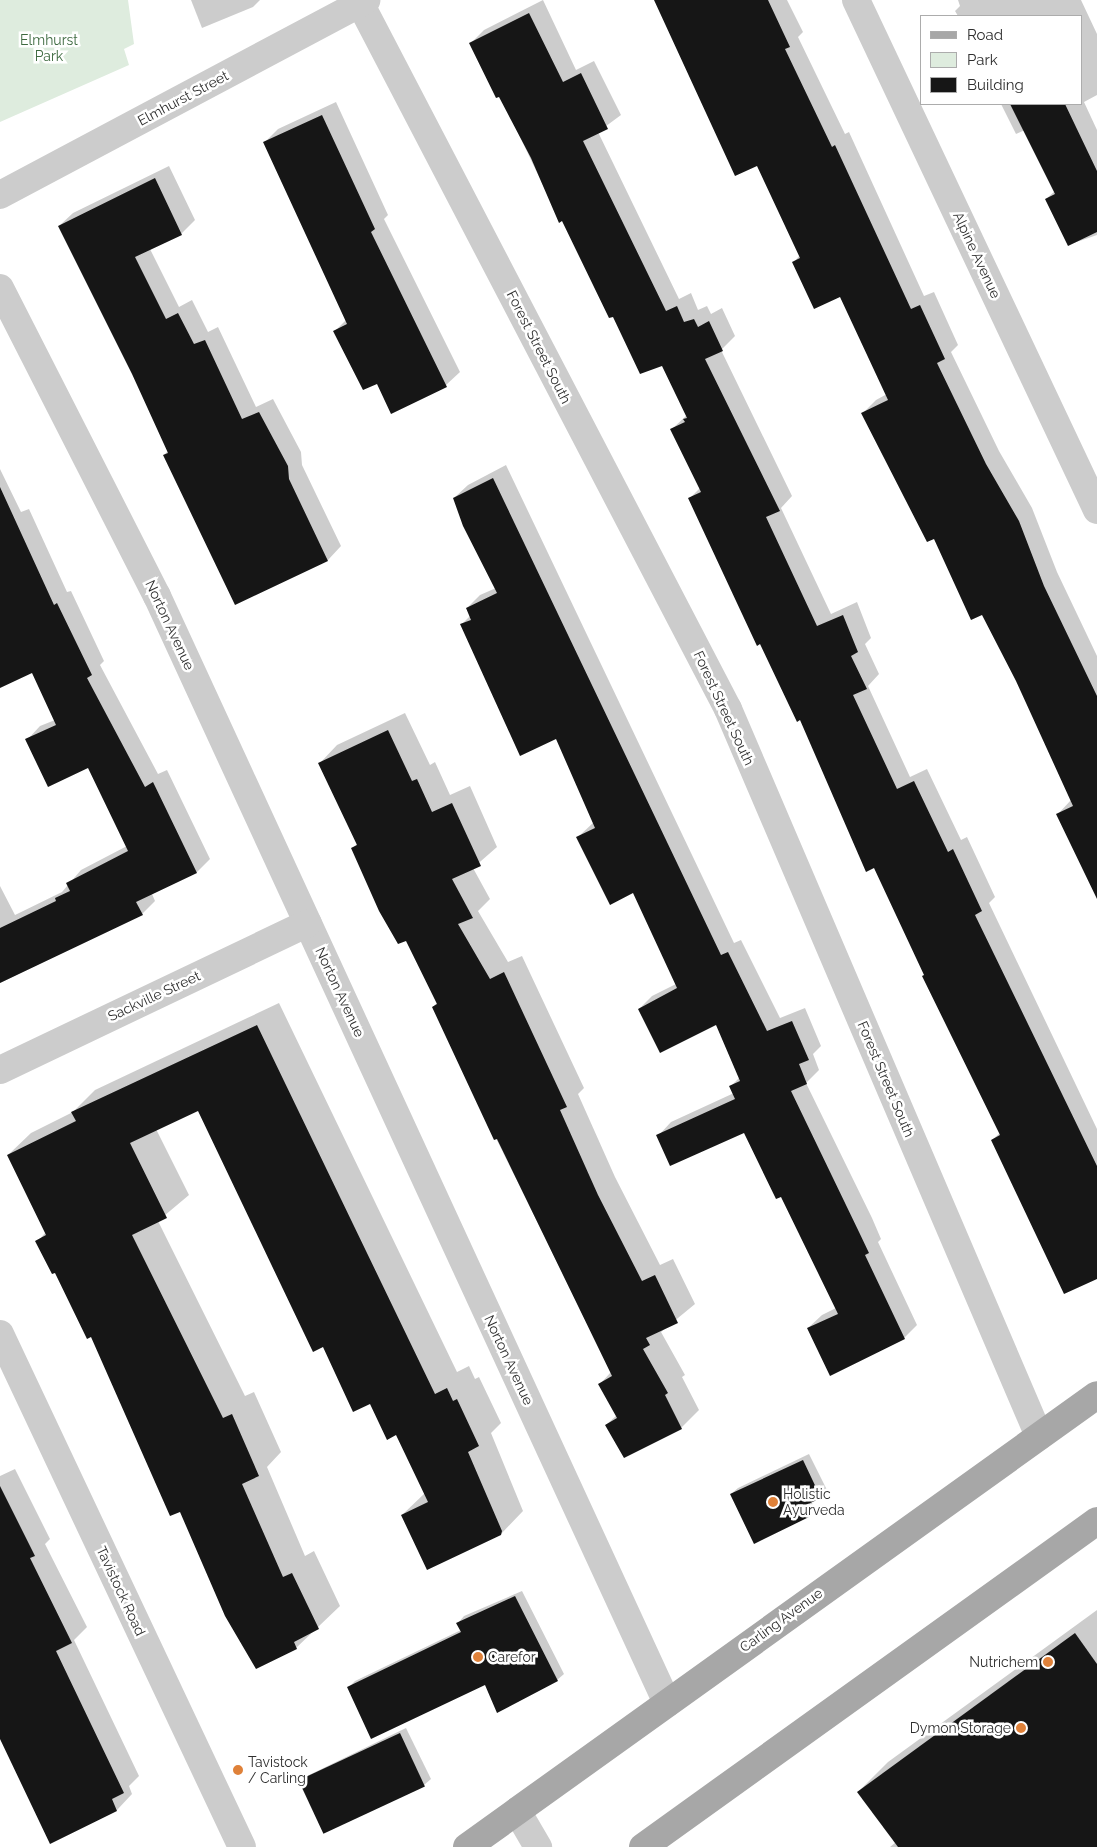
<!DOCTYPE html>
<style>
body{margin:0}
#map{position:relative;width:1097px;height:1847px;overflow:hidden;background:#fff;font-family:Raleway,sans-serif}
div>[style]{position:absolute}
[style*='--x']{left:calc(var(--x)*1px);top:calc(var(--y)*1px);width:calc(var(--w)*1px);rotate:calc(var(--a)*1deg)}
.green>*{inset:0;background:#deecde}
.shadow>*{inset:0;background:#0003}
.building>*{inset:0;background:#161616;transform-origin:0 0}
.minor>*{height:28px;margin:-14px;padding:0 14px;transform-origin:14px;border-radius:14px;background:#ccc}
.major>*{height:28px;margin:-14px;padding:0 14px;transform-origin:14px;border-radius:14px;background:#a7a7a7}
.dots>*{width:14px;height:14px;translate:-50% -50%;box-sizing:border-box;border:2px solid #fff;border-radius:50%}
span{translate:-50% -50%;white-space:nowrap;text-align:center;line-height:1.15;-webkit-text-stroke:5px #fff;paint-order:stroke}
.park-label{font-size:14px;color:#3e6a40}
.street-label{font-size:14px;color:#2f2f2f}
.poi-label{font-size:14px;color:#2f2f2f}
.left{translate:0 -50%;text-align:left}
.right{translate:-100% -50%;text-align:right}
.legend{position:absolute;left:920px;top:15px;width:162px;height:90px;box-sizing:border-box;background:#fff;border:1px solid #acacac;margin:0;padding:6px 9px;list-style:none;font-size:15px;color:#2f2f2f}
.legend li{display:flex;align-items:center;gap:10px;height:25px}
.legend b{width:25px;border:1px solid #acacac}
</style>
<div id="map">
<div class="green">
<i style="clip-path:polygon(0 0,128px 0,134px 44px,124px 49px,129px 65px,0 122px)"></i>
</div>
<div class="shadow">
<i style="clip-path:polygon(191px 0,260px 0,253px 7px,202px 28px)"></i>
<i style="clip-path:polygon(543px 0,576px 70px,594px 61px,621px 115px,598px 132px,679px 299px,691px 293px,698px 310px,707px 306px,711px 314px,722px 308px,735px 336px,721px 350px,792px 496px,781px 508px,831px 614px,857px 602px,871px 638px,865px 644px,879px 674px,868px 686px,910px 777px,927px 769px,961px 840px,967px 837px,995px 897px,989px 903px,1097px 1129px,1097px 1277px,992px 1140px,1000px 1133px,875px 867px,690px 498px,700px 488px,672px 429px,687px 415px,663px 364px,613px 315px,563px 220px,560px 221px,500px 95px,471px 43px,484px 30px)"></i>
<i style="clip-path:polygon(655px 0,787px 0,803px 32px,798px 37px,845px 134px,849px 132px,924px 296px,934px 292px,958px 345px,951px 352px,999px 451px,1032px 508px,1057px 572px,1097px 656px,1097px 849px,1058px 814px,1071px 800px,1017px 680px,982px 613px,863px 413px,876px 400px,887px 394px,841px 295px,794px 262px,800px 255px,758px 164px)"></i>
<i style="clip-path:polygon(958px 0,1081px 0,1097px 34px,1097px 95px,1084px 102px,1097px 130px,1097px 235px,1068px 245px,1046px 199px,1055px 191px,1025px 130px,1016px 134px,1001px 104px,1081px 104px,1081px 16px,958px 16px,955px 11px,960px 6px)"></i>
<i style="clip-path:polygon(336px 102px,388px 215px,384px 219px,460px 372px,446px 385px,392px 412px,377px 382px,335px 331px,346px 320px,265px 142px,278px 129px)"></i>
<i style="clip-path:polygon(169px 166px,195px 220px,181px 234px,150px 249px,179px 307px,192px 300px,208px 332px,218px 327px,256px 407px,273px 399px,301px 452px,302px 465px,341px 546px,328px 560px,236px 603px,164px 455px,168px 451px,133px 373px,59px 226px,73px 213px)"></i>
<i style="clip-path:polygon(506px 465px,734px 943px,741px 940px,780px 1018px,805px 1008px,821px 1046px,813px 1054px,819px 1070px,806px 1083px,872px 1218px,881px 1239px,878px 1242px,917px 1325px,904px 1338px,808px 1328px,822px 1315px,836px 1308px,781px 1195px,744px 1131px,658px 1136px,671px 1122px,734px 1093px,731px 1086px,740px 1077px,716px 1023px,639px 1009px,652px 996px,676px 984px,634px 891px,578px 837px,594px 822px,557px 737px,462px 624px,471px 615px,467px 608px,480px 595px,496px 588px,454px 498px,468px 485px)"></i>
<i style="clip-path:polygon(0 469px,21px 512px,29px 509px,67px 592px,71px 591px,104px 661px,100px 665px,158px 774px,167px 770px,210px 859px,197px 872px,152px 894px,155px 901px,142px 914px,0 983px,0 886px,15px 915px,62px 892px,81px 870px,127px 846px,89px 766px,27px 740px,40px 726px,55px 720px,33px 672px,0 683px)"></i>
<i style="clip-path:polygon(405px 713px,430px 765px,435px 762px,450px 795px,470px 786px,497px 847px,473px 868px,490px 899px,478px 911px,508px 962px,522px 956px,584px 1088px,578px 1094px,615px 1177px,660px 1265px,673px 1259px,695px 1304px,661px 1332px,685px 1375px,682px 1377px,699px 1410px,681px 1428px,606px 1425px,617px 1415px,600px 1384px,611px 1372px,459px 1063px,433px 1007px,437px 1003px,407px 940px,353px 848px,358px 843px,320px 763px,337px 745px)"></i>
<i style="clip-path:polygon(279px 1003px,457px 1372px,469px 1366px,475px 1379px,479px 1377px,501px 1423px,491px 1433px,523px 1511px,501px 1534px,402px 1515px,425px 1493px,396px 1433px,324px 1346px,199px 1109px,156px 1129px,189px 1195px,158px 1221px,245px 1396px,254px 1392px,281px 1452px,267px 1467px,305px 1556px,314px 1551px,340px 1606px,296px 1648px,180px 1510px,92px 1335px,37px 1242px,46px 1232px,8px 1155px,31px 1133px,73px 1112px,95px 1090px)"></i>
<i style="clip-path:polygon(809px 1454px,827px 1490px,811px 1501px,815px 1509px,809px 1516px,754px 1543px,731px 1494px,738px 1488px)"></i>
<i style="clip-path:polygon(15px 1469px,50px 1539px,45px 1544px,87px 1627px,74px 1640px,139px 1776px,129px 1786px,132px 1794px,117px 1810px,50px 1842px,0 1736px,0 1476px)"></i>
<i style="clip-path:polygon(522px 1591px,564px 1674px,557px 1680px,348px 1688px,355px 1681px,461px 1630px,458px 1623px,464px 1616px)"></i>
<i style="clip-path:polygon(1097px 1610px,1097px 1847px,890px 1847px,896px 1842px,858px 1792px,888px 1762px)"></i>
<i style="clip-path:polygon(406px 1728px,431px 1779px,424px 1785px,300px 1783px,307px 1776px)"></i>
</div>
<div class="building">
<i style="clip-path:polygon(654px 0,768px 0,790px 47px,785px 49px,832px 147px,835px 145px,911px 309px,920px 305px,945px 359px,937px 363px,986px 464px,1019px 521px,1044px 586px,1097px 696px,1097px 899px,1056px 814px,1073px 806px,1016px 681px,982px 615px,971px 620px,934px 539px,927px 542px,861px 413px,888px 400px,840px 297px,814px 309px,792px 262px,800px 258px,757px 166px,735px 176px)"></i>
<i style="clip-path:polygon(529px 13px,563px 82px,581px 73px,608px 129px,583px 141px,666px 311px,677px 306px,684px 322px,694px 319px,698px 327px,709px 321px,723px 351px,705px 359px,780px 511px,766px 517px,817px 626px,843px 615px,858px 652px,851px 656px,867px 689px,853px 695px,897px 789px,914px 781px,948px 852px,953px 849px,982px 911px,975px 915px,1097px 1166px,1097px 1279px,1064px 1294px,991px 1140px,1000px 1135px,922px 976px,924px 975px,874px 868px,866px 872px,800px 720px,797px 722px,760px 644px,757px 646px,688px 498px,701px 492px,670px 429px,685px 422px,683px 419px,687px 418px,662px 366px,640px 374px,613px 317px,609px 318px,562px 221px,559px 223px,531px 158px,499px 97px,496px 98px,469px 43px)"></i>
<i style="clip-path:polygon(1010px 104px,1065px 104px,1097px 171px,1097px 232px,1068px 246px,1045px 199px,1055px 194px)"></i>
<i style="clip-path:polygon(322px 115px,375px 229px,371px 232px,447px 387px,391px 414px,377px 384px,363px 390px,333px 331px,347px 324px,263px 142px)"></i>
<i style="clip-path:polygon(155px 178px,182px 235px,135px 257px,166px 319px,178px 313px,194px 344px,205px 340px,242px 419px,259px 412px,288px 466px,289px 479px,328px 561px,235px 605px,163px 455px,168px 453px,132px 374px,58px 226px)"></i>
<i style="clip-path:polygon(493px 478px,721px 955px,728px 952px,767px 1031px,792px 1021px,809px 1060px,799px 1064px,807px 1084px,791px 1091px,859px 1232px,869px 1253px,865px 1255px,905px 1339px,830px 1376px,807px 1328px,838px 1314px,781px 1197px,776px 1199px,744px 1133px,670px 1166px,656px 1135px,735px 1099px,729px 1086px,740px 1081px,716px 1025px,660px 1053px,638px 1009px,677px 988px,633px 893px,610px 905px,576px 837px,595px 828px,556px 739px,520px 756px,460px 624px,471px 620px,466px 608px,497px 593px,463px 526px,453px 498px)"></i>
<i style="clip-path:polygon(0 487px,54px 605px,57px 603px,92px 675px,87px 678px,145px 787px,153px 782px,197px 873px,136px 902px,143px 915px,0 983px,0 928px,56px 901px,55px 898px,70px 891px,66px 883px,128px 851px,88px 768px,48px 787px,25px 739px,56px 725px,32px 673px,0 688px)"></i>
<i style="clip-path:polygon(388px 730px,412px 781px,417px 779px,432px 812px,452px 803px,481px 866px,452px 879px,473px 918px,458px 924px,490px 979px,504px 972px,567px 1107px,560px 1110px,598px 1195px,642px 1281px,655px 1275px,678px 1323px,646px 1338px,650px 1345px,643px 1349px,668px 1393px,665px 1395px,682px 1429px,624px 1458px,605px 1425px,617px 1418px,598px 1384px,612px 1376px,497px 1139px,494px 1140px,432px 1007px,437px 1004px,406px 941px,398px 944px,379px 911px,351px 848px,357px 845px,318px 763px)"></i>
<i style="clip-path:polygon(257px 1025px,435px 1394px,447px 1388px,453px 1401px,457px 1399px,479px 1446px,468px 1452px,502px 1531px,501px 1535px,427px 1570px,401px 1515px,428px 1502px,396px 1435px,387px 1440px,370px 1404px,353px 1412px,323px 1347px,313px 1352px,198px 1111px,130px 1143px,167px 1218px,132px 1235px,223px 1418px,232px 1414px,259px 1476px,242px 1484px,283px 1577px,292px 1573px,319px 1629px,294px 1642px,297px 1649px,256px 1669px,225px 1616px,180px 1512px,170px 1516px,91px 1337px,87px 1339px,55px 1273px,52px 1274px,35px 1241px,46px 1235px,7px 1155px,76px 1121px,71px 1112px)"></i>
<i style="clip-path:polygon(803px 1460px,821px 1498px,804px 1506px,809px 1517px,754px 1544px,730px 1494px)"></i>
<i style="clip-path:polygon(0 1486px,35px 1556px,30px 1558px,72px 1643px,56px 1651px,124px 1793px,112px 1799px,117px 1811px,50px 1844px,0 1739px)"></i>
<i style="clip-path:polygon(515px 1596px,558px 1681px,497px 1713px,485px 1685px,371px 1739px,347px 1687px,461px 1632px,456px 1623px)"></i>
<i style="clip-path:polygon(1075px 1633px,1097px 1664px,1097px 1847px,898px 1847px,857px 1792px)"></i>
<i style="left:400px;top:1733px;width:59px;height:112px;rotate:65deg"></i>
</div>
<div class="minor">
<i style="--x:856;--y:0;--w:564;--a:64.71"></i>
<i style="--x:360;--y:3;--w:796;--a:62.47"></i>
<i style="--x:728;--y:709;--w:791;--a:66.84"></i>
<i style="--x:0;--y:195;--w:415;--a:-28"></i>
<i style="--x:0;--y:288;--w:346;--a:63"></i>
<i style="--x:157;--y:596;--w:1219;--a:65.26"></i>
<i style="--x:0;--y:1070;--w:341;--a:-25.5"></i>
<i style="--x:0;--y:1334;--w:567;--a:64.75"></i>
<i style="--x:517;--y:1811;--w:42;--a:59.7"></i>
</div>
<div class="major">
<i style="--x:467;--y:1847;--w:775;--a:-35.66"></i>
<i style="--x:643;--y:1847;--w:559;--a:-35.68"></i>
</div>
<div class="dots">
<i style="left:773px;top:1502px;background:#df8139"></i>
<i style="left:478px;top:1657px;background:#df8139"></i>
<i style="left:1048px;top:1662px;background:#df8139"></i>
<i style="left:1021px;top:1728px;background:#df8139"></i>
<i style="left:238px;top:1770px;background:#df8139"></i>
</div>
<div class="park-label">
<span style="left:49px;top:48px">Elmhurst<br>Park</span>
</div>
<div class="street-label">
<span style="left:183px;top:98px;rotate:-28deg">Elmhurst Street</span>
<span style="left:977px;top:255px;rotate:65deg">Alpine Avenue</span>
<span style="left:539px;top:347px;rotate:63deg">Forest Street South</span>
<span style="left:170px;top:625px;rotate:65deg">Norton Avenue</span>
<span style="left:724px;top:708px;rotate:65deg">Forest Street South</span>
<span style="left:340px;top:992px;rotate:65deg">Norton Avenue</span>
<span style="left:154px;top:996px;rotate:-25deg">Sackville Street</span>
<span style="left:886px;top:1079px;rotate:67deg">Forest Street South</span>
<span style="left:509px;top:1360px;rotate:65deg">Norton Avenue</span>
<span style="left:121px;top:1591px;rotate:65deg">Tavistock Road</span>
<span style="left:781px;top:1620px;rotate:-36deg">Carling Avenue</span>
</div>
<div class="poi-label">
<span class="left" style="left:783px;top:1502px">Holistic<br>Ayurveda</span>
<span class="left" style="left:488px;top:1657px">Carefor</span>
<span class="right" style="left:1038px;top:1662px">Nutrichem</span>
<span class="right" style="left:1011px;top:1728px">Dymon Storage</span>
<span class="left" style="left:248px;top:1770px">Tavistock<br>/ Carling</span>
</div>
<ul class="legend">
<li><b style="height:6px;background:#a7a7a7"></b>Road</li>
<li><b style="height:14px;background:#deecde"></b>Park</li>
<li><b style="height:14px;background:#161616"></b>Building</li>
</ul>
</div>
